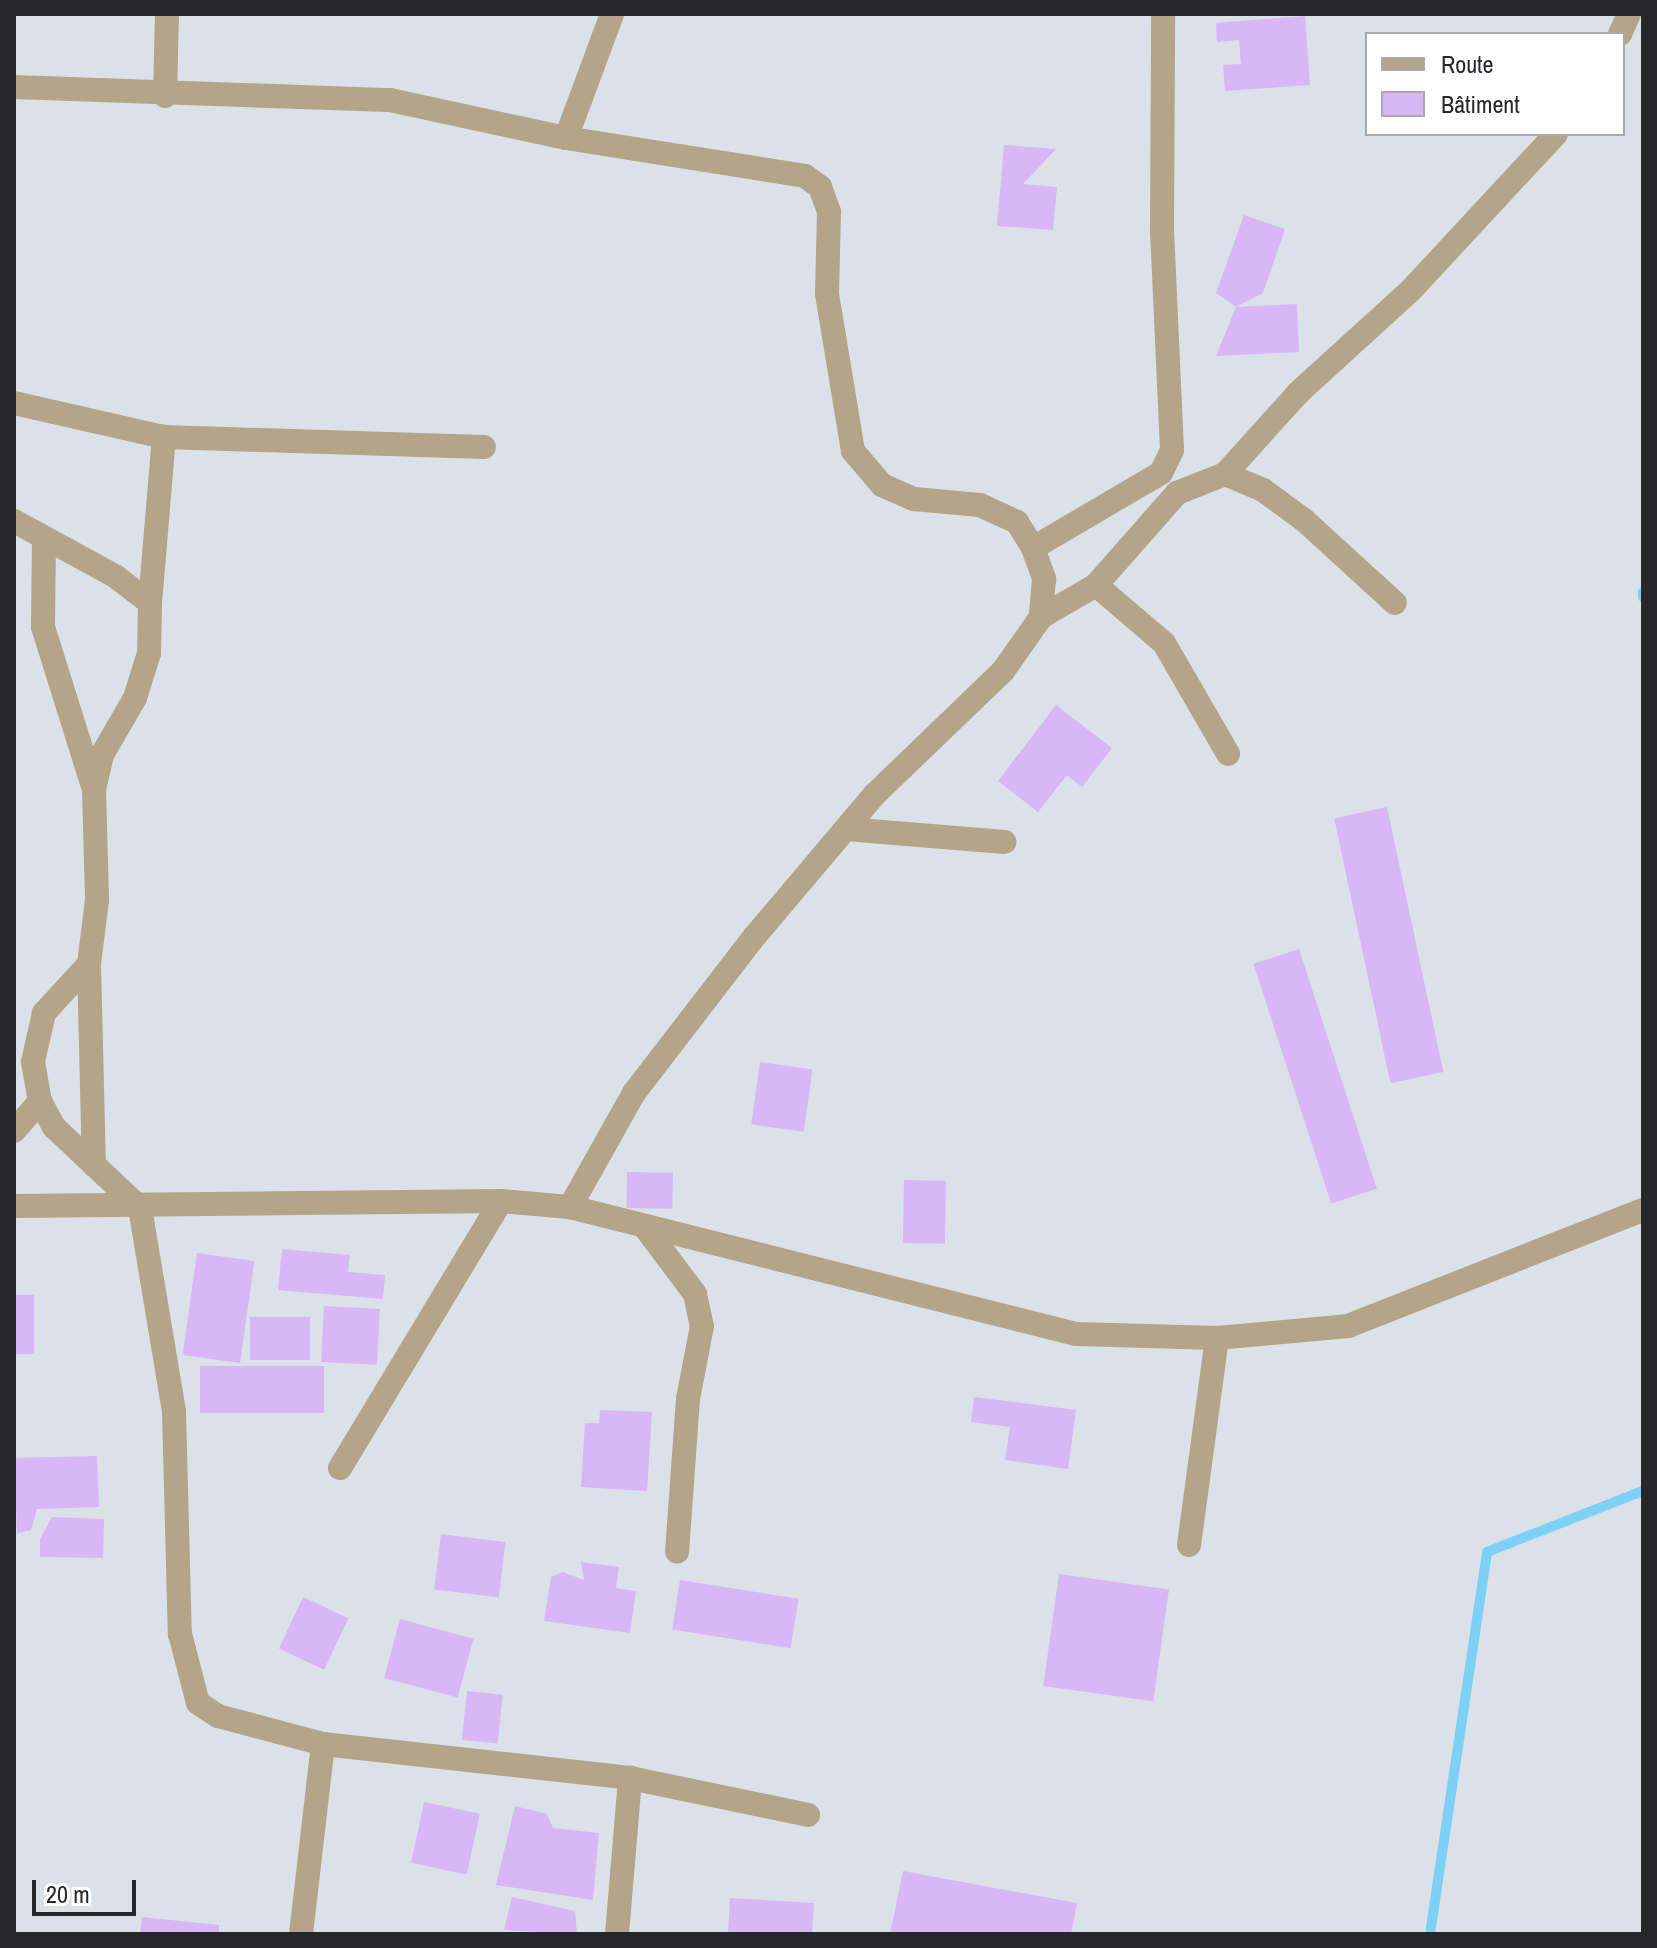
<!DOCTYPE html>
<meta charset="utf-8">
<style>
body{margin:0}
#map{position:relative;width:1657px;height:1948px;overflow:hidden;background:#dbe1e9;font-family:"Archivo Narrow",sans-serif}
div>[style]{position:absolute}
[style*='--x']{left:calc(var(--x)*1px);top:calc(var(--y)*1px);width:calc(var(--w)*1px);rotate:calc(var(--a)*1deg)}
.stream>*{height:10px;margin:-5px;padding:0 5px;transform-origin:5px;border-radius:5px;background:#7ed0f5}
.building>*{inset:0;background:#d9b6f6;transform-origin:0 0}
.minor>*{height:24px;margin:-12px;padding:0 12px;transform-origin:12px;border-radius:12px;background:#b4a488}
.tertiary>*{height:24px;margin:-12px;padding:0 12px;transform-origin:12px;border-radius:12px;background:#b4a488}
span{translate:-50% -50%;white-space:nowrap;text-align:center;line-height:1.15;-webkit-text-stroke:7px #fff;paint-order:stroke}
.frame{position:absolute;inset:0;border:16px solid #25272a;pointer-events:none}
.legend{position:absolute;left:1365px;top:32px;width:260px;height:104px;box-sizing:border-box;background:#fff;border:2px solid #a8a9aa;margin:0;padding:10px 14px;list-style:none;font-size:24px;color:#25272a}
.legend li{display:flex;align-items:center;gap:16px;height:40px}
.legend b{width:40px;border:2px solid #a8a9aa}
.scale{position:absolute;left:32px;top:1880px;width:104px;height:36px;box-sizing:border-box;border:4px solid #25272a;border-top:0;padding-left:10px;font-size:24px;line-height:28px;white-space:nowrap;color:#25272a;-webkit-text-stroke:6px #fff;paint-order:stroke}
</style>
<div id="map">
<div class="stream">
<i style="--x:1643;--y:592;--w:5;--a:90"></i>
<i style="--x:1430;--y:1934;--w:386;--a:-81.5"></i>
<i style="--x:1487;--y:1552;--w:168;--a:-21.4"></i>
</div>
<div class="building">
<i style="clip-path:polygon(1305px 16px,1310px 85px,1225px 91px,1223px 65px,1241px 64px,1239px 40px,1217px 42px,1216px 23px)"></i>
<i style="clip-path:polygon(1004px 145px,1056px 149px,1023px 184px,1057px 187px,1053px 230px,997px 226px)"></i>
<i style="clip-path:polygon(1244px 215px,1285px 229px,1263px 293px,1236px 307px,1216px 293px)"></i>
<i style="clip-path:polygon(1297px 304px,1299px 352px,1216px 356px,1236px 307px)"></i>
<i style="clip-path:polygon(1056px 705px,1112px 748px,1082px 787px,1067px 775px,1038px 812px,998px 781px)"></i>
<i style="left:1387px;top:807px;width:271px;height:54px;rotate:78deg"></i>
<i style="left:1299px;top:949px;width:252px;height:48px;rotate:72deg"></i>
<i style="left:760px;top:1062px;width:53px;height:63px;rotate:8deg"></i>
<i style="left:627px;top:1172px;width:46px;height:36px;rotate:1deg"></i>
<i style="left:904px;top:1180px;width:42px;height:63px;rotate:1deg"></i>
<i style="clip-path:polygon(282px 1249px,350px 1255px,348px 1272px,385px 1275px,383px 1299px,278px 1290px)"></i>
<i style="left:197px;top:1253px;width:58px;height:103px;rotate:8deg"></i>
<i style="left:14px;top:1295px;width:20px;height:59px"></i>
<i style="left:324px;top:1306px;width:56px;height:56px;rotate:3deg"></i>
<i style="left:250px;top:1317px;width:60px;height:43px"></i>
<i style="left:324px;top:1366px;width:47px;height:124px;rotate:90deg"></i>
<i style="clip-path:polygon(974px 1397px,1076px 1410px,1068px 1469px,1005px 1460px,1010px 1427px,971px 1422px)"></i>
<i style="clip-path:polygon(600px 1410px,652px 1412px,647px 1491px,581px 1487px,585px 1423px,599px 1423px)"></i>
<i style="clip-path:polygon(97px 1456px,99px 1507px,37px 1509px,31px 1530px,17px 1533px,14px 1458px)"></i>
<i style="clip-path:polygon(52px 1517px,104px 1519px,103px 1558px,40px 1557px,40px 1539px)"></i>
<i style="left:441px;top:1534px;width:65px;height:56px;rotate:7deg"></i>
<i style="clip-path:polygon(581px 1562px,619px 1567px,616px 1588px,636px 1591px,630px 1633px,544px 1621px,551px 1577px,563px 1572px,584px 1580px)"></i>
<i style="left:1059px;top:1574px;width:111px;height:113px;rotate:8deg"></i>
<i style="left:680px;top:1580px;width:120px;height:50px;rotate:9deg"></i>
<i style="left:303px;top:1597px;width:50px;height:57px;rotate:25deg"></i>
<i style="left:400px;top:1619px;width:76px;height:61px;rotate:15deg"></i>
<i style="left:467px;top:1691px;width:36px;height:49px;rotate:6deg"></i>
<i style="left:424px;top:1802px;width:57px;height:62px;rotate:12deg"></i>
<i style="clip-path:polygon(515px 1806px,547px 1814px,553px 1828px,599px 1833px,593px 1900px,496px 1885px)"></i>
<i style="clip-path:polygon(903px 1871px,1077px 1903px,1071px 1934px,890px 1934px)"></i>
<i style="clip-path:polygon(512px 1897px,575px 1911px,577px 1934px,504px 1930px)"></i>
<i style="clip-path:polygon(730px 1898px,814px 1903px,812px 1934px,728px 1934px)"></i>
<i style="clip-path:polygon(142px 1917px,219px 1925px,219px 1934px,140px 1934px)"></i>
</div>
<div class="minor">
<i style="--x:1620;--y:34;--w:22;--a:-66"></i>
<i style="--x:14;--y:87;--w:376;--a:2"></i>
<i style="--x:390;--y:100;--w:180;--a:12.2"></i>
<i style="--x:566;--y:138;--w:242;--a:9"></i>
<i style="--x:805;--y:176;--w:19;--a:36"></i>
<i style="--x:820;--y:187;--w:27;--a:70"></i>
<i style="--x:829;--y:212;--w:82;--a:91.4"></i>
<i style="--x:827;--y:294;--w:159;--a:80.6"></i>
<i style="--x:853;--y:451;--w:45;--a:49.5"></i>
<i style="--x:882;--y:485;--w:35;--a:24"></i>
<i style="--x:914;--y:499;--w:66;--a:5.2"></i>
<i style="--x:980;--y:505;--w:41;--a:24.7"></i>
<i style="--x:1017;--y:522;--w:31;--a:58"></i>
<i style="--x:1033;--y:548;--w:33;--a:70"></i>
<i style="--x:1044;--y:579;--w:38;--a:95"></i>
<i style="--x:1041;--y:617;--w:66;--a:125.1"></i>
<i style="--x:1003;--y:671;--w:178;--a:136.1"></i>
<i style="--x:875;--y:794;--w:187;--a:130.2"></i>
<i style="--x:754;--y:937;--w:197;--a:127.6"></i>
<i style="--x:634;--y:1093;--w:131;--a:119.3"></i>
<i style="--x:165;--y:96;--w:82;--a:-88.6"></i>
<i style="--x:566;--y:138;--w:132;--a:-69.6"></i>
<i style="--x:14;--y:403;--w:154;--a:12.8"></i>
<i style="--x:164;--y:437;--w:320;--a:1.8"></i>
<i style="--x:1225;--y:474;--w:41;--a:22.8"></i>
<i style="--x:1263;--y:490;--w:51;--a:36.2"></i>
<i style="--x:1304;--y:520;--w:123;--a:42.4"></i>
<i style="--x:14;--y:521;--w:115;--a:28.6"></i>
<i style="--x:115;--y:576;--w:44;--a:37.6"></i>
<i style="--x:150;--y:603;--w:50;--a:91.1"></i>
<i style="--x:149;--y:653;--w:47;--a:107.3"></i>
<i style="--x:135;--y:698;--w:66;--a:120.1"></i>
<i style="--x:102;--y:755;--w:36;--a:103"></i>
<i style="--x:94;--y:790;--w:110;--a:88.4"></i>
<i style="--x:97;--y:900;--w:64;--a:97.1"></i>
<i style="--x:89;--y:964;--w:67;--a:132.6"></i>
<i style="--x:44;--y:1013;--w:50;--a:102.7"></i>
<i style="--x:33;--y:1062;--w:40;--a:80"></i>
<i style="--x:40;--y:1101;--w:30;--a:62"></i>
<i style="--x:54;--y:1127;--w:118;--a:43.3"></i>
<i style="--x:140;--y:1208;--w:207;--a:80.5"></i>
<i style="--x:174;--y:1412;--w:222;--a:88.5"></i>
<i style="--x:180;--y:1634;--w:71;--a:75.4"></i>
<i style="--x:198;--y:1703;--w:24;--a:33"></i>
<i style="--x:218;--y:1716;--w:109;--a:14.9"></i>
<i style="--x:323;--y:1744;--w:309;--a:6.3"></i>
<i style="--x:630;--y:1778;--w:182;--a:11.7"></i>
<i style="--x:44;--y:541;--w:86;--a:90.7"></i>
<i style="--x:43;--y:627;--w:171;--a:72.6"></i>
<i style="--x:1033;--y:548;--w:148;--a:-30.4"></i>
<i style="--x:1161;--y:473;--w:25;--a:-64"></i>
<i style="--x:1172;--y:450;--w:217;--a:-92.6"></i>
<i style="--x:1162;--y:233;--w:219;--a:-89.7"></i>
<i style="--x:1096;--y:585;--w:89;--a:40.5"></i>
<i style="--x:1164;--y:643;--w:128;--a:60"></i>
<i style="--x:150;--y:603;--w:167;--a:-85.2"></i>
<i style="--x:1041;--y:617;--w:64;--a:-30.2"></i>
<i style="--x:1096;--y:585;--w:123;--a:-48.6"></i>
<i style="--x:1177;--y:493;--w:52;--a:-21.6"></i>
<i style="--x:1225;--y:474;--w:110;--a:-47.9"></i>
<i style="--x:1299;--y:392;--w:151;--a:-42.3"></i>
<i style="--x:1411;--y:290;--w:213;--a:-47.1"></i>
<i style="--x:846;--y:829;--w:159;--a:4.7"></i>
<i style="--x:89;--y:964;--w:201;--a:88.6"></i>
<i style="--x:14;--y:1131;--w:40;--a:-49"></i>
<i style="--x:644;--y:1226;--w:85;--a:53.1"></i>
<i style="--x:695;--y:1294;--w:33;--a:78"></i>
<i style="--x:702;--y:1326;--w:74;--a:100.9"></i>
<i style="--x:688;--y:1399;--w:153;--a:94.1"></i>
<i style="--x:340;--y:1468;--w:312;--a:-58.9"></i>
<i style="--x:1189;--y:1545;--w:209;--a:-82.3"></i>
<i style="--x:301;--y:1934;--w:191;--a:-83.4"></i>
<i style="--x:617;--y:1934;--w:157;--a:-85.2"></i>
</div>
<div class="tertiary">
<i style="--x:14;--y:1206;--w:487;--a:-0.6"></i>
<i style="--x:501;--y:1201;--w:69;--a:5"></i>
<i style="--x:570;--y:1207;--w:522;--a:14.09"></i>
<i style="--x:1076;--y:1334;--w:141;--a:1.6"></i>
<i style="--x:1217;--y:1338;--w:132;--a:-5.2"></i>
<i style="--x:1348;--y:1326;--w:317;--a:-21.5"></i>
</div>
<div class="frame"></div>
<ul class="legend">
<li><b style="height:10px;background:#b4a488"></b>Route</li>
<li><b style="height:22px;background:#d9b6f6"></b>Bâtiment</li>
</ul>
<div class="scale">20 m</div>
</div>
